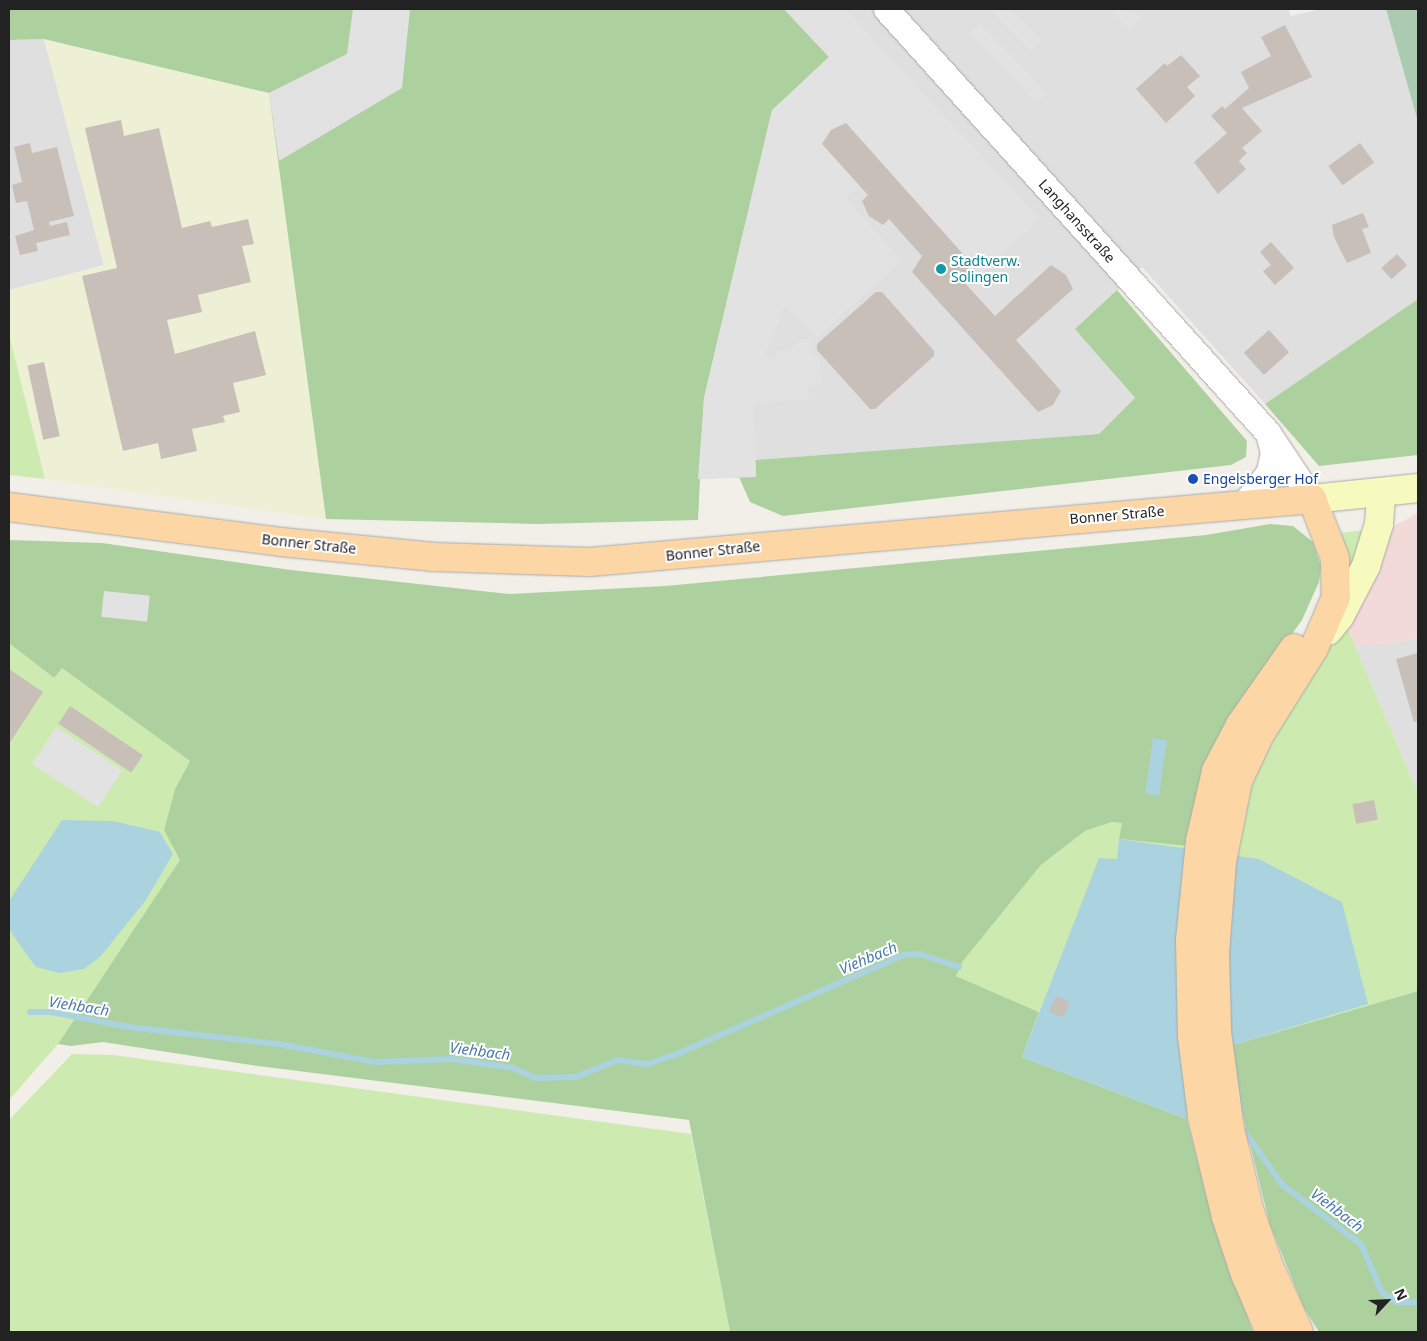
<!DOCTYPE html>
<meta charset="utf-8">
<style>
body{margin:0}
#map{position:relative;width:1427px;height:1341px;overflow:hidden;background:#f2efe9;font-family:"Noto Sans",sans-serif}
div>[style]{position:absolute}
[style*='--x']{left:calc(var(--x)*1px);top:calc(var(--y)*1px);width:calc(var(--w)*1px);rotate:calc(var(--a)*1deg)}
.residential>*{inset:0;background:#e0dfdf}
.commercial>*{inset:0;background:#f2dad9}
.farmland>*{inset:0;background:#eef0d5}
.grass>*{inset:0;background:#cdebb0}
.forest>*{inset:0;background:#add19e}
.cemetery>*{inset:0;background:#aacbaf}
.parking>*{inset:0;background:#e2e2e2;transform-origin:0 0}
.water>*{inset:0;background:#aad3df;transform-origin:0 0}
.stream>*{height:5.5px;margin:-2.75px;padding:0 2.75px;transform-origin:2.75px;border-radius:2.75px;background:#aad3df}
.building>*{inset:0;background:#c7bfb8;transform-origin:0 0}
.roads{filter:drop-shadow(0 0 1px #a9a9a9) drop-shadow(0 0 1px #a9a9a9)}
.tertiary>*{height:25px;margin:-12.5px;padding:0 12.5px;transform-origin:12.5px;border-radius:12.5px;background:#fff}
.secondary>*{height:28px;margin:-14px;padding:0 14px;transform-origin:14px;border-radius:14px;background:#f7fabf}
.primary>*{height:28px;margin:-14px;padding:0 14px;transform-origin:14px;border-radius:14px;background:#fcd6a4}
.dots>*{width:14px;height:14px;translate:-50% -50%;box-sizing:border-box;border:2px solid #fff;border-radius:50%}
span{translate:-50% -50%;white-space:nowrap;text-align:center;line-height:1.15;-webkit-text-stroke:4px #fff;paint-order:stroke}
.street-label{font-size:14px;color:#222}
.culture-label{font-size:14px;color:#0d838f}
.left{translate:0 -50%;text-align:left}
.transit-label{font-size:14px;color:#164399}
.water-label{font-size:15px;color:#4a7aab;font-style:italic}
.frame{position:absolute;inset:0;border:10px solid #222;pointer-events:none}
.north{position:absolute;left:1362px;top:1276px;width:50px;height:50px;-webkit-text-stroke:4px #fff;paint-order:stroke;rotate:65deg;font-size:14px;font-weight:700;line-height:20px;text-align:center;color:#222}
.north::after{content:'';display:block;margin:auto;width:18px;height:22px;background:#222;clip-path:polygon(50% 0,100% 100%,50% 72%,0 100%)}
</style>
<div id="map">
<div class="residential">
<i style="clip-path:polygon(784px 9px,1288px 9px,1291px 16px,1322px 9px,1386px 9px,1418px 122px,1418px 299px,1265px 404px,1142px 267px,1076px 329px,1135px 399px,1099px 434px,756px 460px,756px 477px,698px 479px,704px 398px,829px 57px)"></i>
<i style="clip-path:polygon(44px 39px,104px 265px,9px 290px,9px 40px)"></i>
<i style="clip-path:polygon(1418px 639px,1418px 793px,1355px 647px)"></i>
</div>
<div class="commercial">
<i style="clip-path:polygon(1418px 513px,1418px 639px,1355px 647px,1345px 623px,1385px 531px)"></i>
</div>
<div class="farmland">
<i style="clip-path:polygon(44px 39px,269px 93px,326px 519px,45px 479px,9px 336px,9px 290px,104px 266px)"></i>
</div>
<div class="grass">
<i style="clip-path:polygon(9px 334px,45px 479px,9px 475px)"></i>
<i style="clip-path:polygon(1367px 530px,1347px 589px,1341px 533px)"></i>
<i style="clip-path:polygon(1345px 623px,1418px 793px,1418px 991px,1233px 1045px,1238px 855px,1253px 779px,1296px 699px)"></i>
<i style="clip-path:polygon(9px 643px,54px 678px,61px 667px,190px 761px,175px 789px,164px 830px,181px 860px,58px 1044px,9px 1100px)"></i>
<i style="clip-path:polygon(1112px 822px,1122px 823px,1119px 839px,1187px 846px,1022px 1057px,1039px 1012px,956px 976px,963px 961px,1041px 865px,1085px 831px)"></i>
<i style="clip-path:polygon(72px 1054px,113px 1055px,691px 1134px,730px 1332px,9px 1332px,9px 1120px)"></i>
</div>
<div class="forest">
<i style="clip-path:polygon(9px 9px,784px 9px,829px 57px,772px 111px,704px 398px,698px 520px,538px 524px,326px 519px,269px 93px,44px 39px,9px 40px)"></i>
<i style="clip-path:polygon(1117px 290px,1247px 441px,1246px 457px,1231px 465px,783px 516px,750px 502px,739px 477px,756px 476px,755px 460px,1099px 434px,1135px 398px,1075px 329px)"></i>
<i style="clip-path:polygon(1418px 299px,1418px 455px,1319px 466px,1265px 404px)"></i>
<i style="clip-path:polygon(1270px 524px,1293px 526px,1313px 542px,1321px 566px,1319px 582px,1302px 620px,1247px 697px,1187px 846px,1119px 839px,1122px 823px,1112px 822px,1085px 831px,1041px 865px,963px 961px,956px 976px,1039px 1012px,1022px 1057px,1187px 1119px,1212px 1218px,1253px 1332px,730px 1332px,689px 1120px,251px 1065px,103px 1042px,71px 1046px,58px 1044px,180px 860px,164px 830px,175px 789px,190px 761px,62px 668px,54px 678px,9px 643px,9px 540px,102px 543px,291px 570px,509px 594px,665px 586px,1206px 535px)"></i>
<i style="clip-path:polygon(1418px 991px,1418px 1332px,1319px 1332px,1304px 1308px,1270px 1225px,1237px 1092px,1233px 1045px)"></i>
</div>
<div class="cemetery">
<i style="clip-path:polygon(1386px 9px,1418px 9px,1418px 122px)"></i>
</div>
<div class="parking">
<i style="clip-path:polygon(353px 9px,410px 9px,402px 88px,279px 161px,269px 93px,347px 54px)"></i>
<i style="clip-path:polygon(784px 9px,845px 9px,1040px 219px,981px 274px,846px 123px,834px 129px,822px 144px,859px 186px,846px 198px,902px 261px,816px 338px,786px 306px,780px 311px,783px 314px,777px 320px,779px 323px,773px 328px,776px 332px,771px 337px,773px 341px,767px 347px,765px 358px,777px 359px,777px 351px,790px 351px,800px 339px,812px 339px,814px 357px,820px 358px,822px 384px,809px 386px,809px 399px,754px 403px,756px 477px,698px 479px,704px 398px,772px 110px,829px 57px)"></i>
<i style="clip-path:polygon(995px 9px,1011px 9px,1042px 40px,1031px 51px,992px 12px)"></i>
<i style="clip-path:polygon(1110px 9px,1132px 9px,1141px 19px,1130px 30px)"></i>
<i style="left:979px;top:23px;width:98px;height:14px;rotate:46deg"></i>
<i style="left:104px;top:591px;width:46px;height:26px;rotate:6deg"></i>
<i style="left:56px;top:727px;width:79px;height:44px;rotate:33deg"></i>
</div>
<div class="water">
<i style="left:1153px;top:738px;width:14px;height:56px;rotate:8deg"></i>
<i style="clip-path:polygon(62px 820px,113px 821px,160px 832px,173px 854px,146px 900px,101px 956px,84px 969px,60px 973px,36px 967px,29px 958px,9px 929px,9px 901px)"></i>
<i style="clip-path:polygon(1119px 839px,1259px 859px,1342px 902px,1368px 1004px,1233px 1045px,1244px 1112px,1187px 1119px,1022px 1057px,1099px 858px,1117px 859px)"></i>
</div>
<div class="stream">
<i style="--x:30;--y:1012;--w:21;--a:0"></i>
<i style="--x:51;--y:1012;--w:79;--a:10.9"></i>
<i style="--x:129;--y:1027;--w:151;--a:6.5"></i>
<i style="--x:279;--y:1044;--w:98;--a:10.6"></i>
<i style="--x:375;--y:1062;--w:78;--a:-2.2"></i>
<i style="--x:453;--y:1059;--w:62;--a:8.4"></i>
<i style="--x:514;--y:1068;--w:23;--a:25"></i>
<i style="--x:535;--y:1078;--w:41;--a:-1.4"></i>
<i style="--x:576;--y:1077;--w:45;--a:-22"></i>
<i style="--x:618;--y:1060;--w:30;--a:8"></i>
<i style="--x:648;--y:1064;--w:31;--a:-19"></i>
<i style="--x:677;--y:1054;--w:248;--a:-23.6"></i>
<i style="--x:904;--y:955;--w:16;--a:-4"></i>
<i style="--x:920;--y:954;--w:41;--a:18.4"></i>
<i style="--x:1241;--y:1126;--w:72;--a:54.6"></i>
<i style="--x:1283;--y:1185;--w:99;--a:37.2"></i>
<i style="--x:1362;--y:1245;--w:51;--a:66.9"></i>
<i style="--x:1382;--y:1292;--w:18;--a:34"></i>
<i style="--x:1397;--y:1302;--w:21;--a:0"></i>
</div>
<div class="building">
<i style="clip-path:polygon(1285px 25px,1312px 77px,1242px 108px,1262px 131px,1242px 148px,1247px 153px,1239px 161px,1246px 169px,1218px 194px,1194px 162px,1227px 133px,1211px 116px,1222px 106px,1225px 109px,1249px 88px,1241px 72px,1271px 56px,1261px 37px)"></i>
<i style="clip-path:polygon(1181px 55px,1200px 76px,1187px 87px,1195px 96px,1166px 123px,1136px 89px,1165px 63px,1167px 66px)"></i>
<i style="clip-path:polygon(121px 120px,124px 136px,159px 128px,182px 228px,210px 221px,212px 227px,248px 219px,254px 244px,242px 246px,251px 282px,198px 295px,202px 312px,167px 320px,175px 354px,255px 331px,266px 375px,233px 383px,240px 412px,223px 416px,225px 422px,192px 429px,197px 451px,161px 459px,158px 443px,123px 451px,82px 276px,117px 268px,85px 128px)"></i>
<i style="clip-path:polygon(846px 123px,971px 263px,962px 280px,995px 316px,1051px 265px,1066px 275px,1073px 289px,1016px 340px,1061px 391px,1053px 405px,1038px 412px,912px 272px,922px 256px,889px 219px,883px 225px,869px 216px,862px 201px,868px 195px,822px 144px,831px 130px)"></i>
<i style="clip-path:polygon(30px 143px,32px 153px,57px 147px,74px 216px,49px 222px,50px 226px,67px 222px,70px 235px,36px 243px,38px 251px,20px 255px,15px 236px,34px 230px,27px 201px,16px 203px,12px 185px,22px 182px,14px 147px)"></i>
<i style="left:1360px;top:143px;width:24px;height:39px;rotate:54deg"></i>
<i style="clip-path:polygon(1363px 213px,1369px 227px,1362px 229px,1371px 253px,1347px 263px,1334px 237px,1332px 225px)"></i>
<i style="clip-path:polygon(1271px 242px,1294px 268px,1275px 285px,1263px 271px,1271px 265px,1260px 252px)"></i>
<i style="left:1397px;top:254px;width:15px;height:21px;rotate:48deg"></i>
<i style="clip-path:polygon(876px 292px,882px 292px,934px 351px,934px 356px,875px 409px,870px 409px,817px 350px,817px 344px)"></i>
<i style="left:1269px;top:330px;width:30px;height:34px;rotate:48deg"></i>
<i style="left:44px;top:362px;width:76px;height:17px;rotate:78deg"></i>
<i style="clip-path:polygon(1418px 653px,1418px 721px,1414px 722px,1396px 659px)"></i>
<i style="clip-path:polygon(9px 669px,43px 692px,9px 744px)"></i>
<i style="left:70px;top:706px;width:88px;height:21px;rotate:34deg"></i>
<i style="left:1374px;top:800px;width:20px;height:22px;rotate:79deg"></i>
<i style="left:1056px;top:996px;width:15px;height:17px;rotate:23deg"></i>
</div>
<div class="roads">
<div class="tertiary">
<i style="--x:886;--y:9;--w:571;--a:47.98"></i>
<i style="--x:1268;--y:433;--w:79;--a:56.3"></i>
<i style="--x:1243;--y:505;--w:42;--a:-51.8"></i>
<i style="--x:1269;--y:472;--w:20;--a:-79"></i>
<i style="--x:1273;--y:452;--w:20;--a:-105"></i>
</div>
<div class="secondary">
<i style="--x:1312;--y:499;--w:107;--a:-5.9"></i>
<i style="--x:1328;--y:631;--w:19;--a:-51"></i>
<i style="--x:1340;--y:616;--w:56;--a:-62.5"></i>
<i style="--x:1366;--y:566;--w:44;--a:-72.8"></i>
<i style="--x:1379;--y:524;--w:32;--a:-86"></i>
</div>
<div class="primary">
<i style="--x:9;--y:507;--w:274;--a:7.3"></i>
<i style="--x:281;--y:542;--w:154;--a:5.6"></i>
<i style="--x:434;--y:557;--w:156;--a:1.8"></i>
<i style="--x:590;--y:562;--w:725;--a:-4.99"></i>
<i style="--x:1312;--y:499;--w:63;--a:68.7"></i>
<i style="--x:1335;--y:558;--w:39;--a:89"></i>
<i style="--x:1336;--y:597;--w:56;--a:113.3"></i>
<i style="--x:1314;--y:648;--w:104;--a:122"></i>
<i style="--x:1259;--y:736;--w:50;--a:115"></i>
<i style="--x:1238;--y:781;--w:83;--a:101.2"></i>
<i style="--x:1222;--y:862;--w:91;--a:94.4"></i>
<i style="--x:1215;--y:953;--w:79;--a:88.5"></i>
<i style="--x:1217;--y:1032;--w:98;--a:82.4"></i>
<i style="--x:1230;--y:1129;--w:85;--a:76.5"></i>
<i style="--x:1250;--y:1212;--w:57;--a:70.6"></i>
<i style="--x:1269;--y:1266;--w:72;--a:65.6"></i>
<i style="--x:1270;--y:1332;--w:63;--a:-113.3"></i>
<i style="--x:1245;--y:1274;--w:60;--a:-108.4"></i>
<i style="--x:1226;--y:1217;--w:104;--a:-103.4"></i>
<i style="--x:1202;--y:1116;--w:81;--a:-97.1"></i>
<i style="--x:1192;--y:1036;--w:96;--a:-91.2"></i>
<i style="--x:1190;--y:940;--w:100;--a:-84.2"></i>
<i style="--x:1200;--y:841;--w:72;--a:-77.1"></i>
<i style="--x:1216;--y:771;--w:52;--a:-62.4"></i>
<i style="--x:1240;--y:725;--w:94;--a:-55"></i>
</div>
</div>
<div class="dots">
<i style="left:941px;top:269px;background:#0f9aa8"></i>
<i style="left:1193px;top:479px;background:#1a4fb4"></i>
</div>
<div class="street-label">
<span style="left:1077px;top:221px;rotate:48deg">Langhansstraße</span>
<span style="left:1117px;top:515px;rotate:-5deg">Bonner Straße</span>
<span style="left:309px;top:544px;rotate:6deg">Bonner Straße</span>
<span style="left:713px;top:551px;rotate:-6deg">Bonner Straße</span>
</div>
<div class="culture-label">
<span class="left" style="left:951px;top:269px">Stadtverw.<br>Solingen</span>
</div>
<div class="transit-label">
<span class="left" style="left:1203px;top:479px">Engelsberger Hof</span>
</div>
<div class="water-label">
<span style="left:868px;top:958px;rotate:-23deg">Viehbach</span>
<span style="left:79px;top:1006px;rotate:9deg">Viehbach</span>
<span style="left:480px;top:1051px;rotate:7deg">Viehbach</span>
<span style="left:1337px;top:1210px;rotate:37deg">Viehbach</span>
</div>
<div class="frame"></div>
<div class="north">N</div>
</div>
